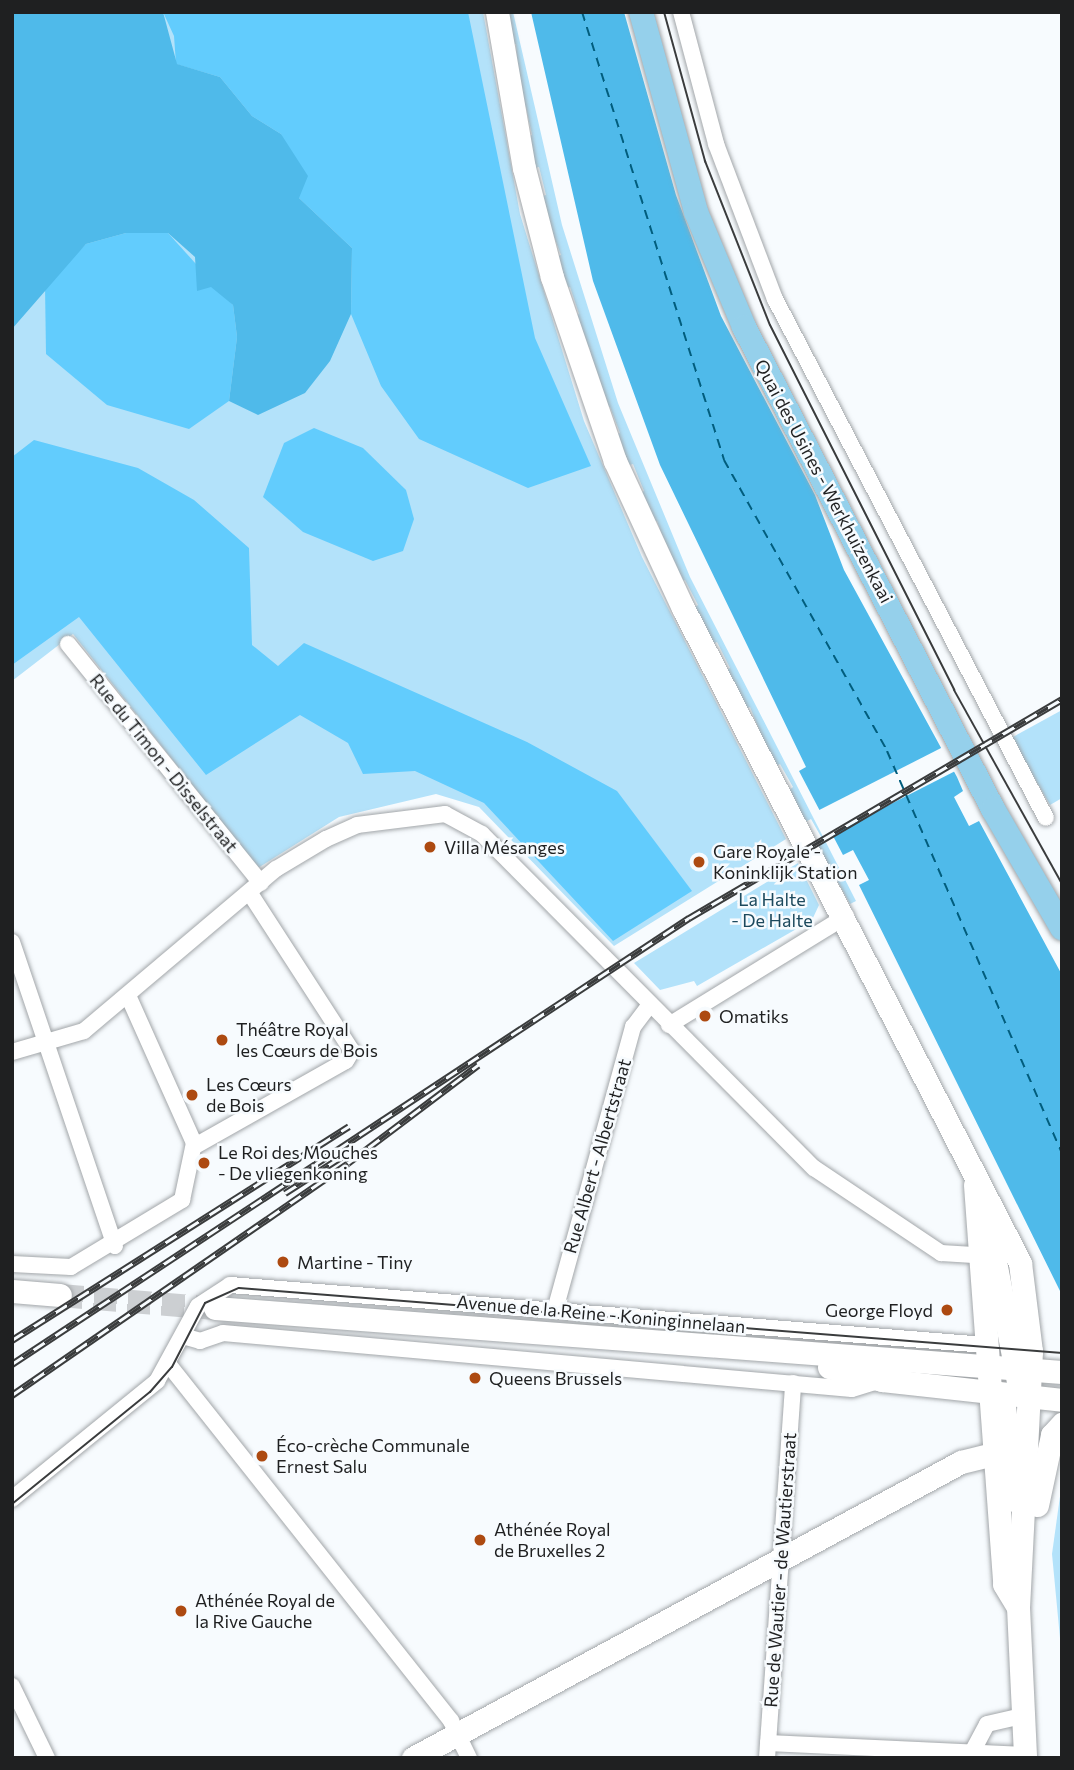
<!DOCTYPE html>
<meta charset="utf-8">
<style>
body{margin:0}
#map{position:relative;width:1074px;height:1770px;overflow:hidden;background:#f7fbfe;font-family:Commissioner,sans-serif}
div>[style]{position:absolute}
[style*='--x']{left:calc(var(--x)*1px);top:calc(var(--y)*1px);width:calc(var(--w)*1px);rotate:calc(var(--a)*1deg)}
.green>*{inset:0;background:#b3e2fa}
.forest>*{inset:0;background:#62ccfd}
.water>*{inset:0;background:#4fbaea}
.pier>*{inset:0;background:#f7fbfe;transform-origin:0 0}
.ferry>*{height:2px;margin-top:-1px;transform-origin:0;background:repeating-linear-gradient(90deg,#015d7d 0 9px,transparent 0 16px)}
.secondary-tunnel>*{height:23px;margin-top:-11.5px;transform-origin:0;background:repeating-linear-gradient(90deg,#cccfd2 0 23px,transparent 0 34px)}
.roads{filter:drop-shadow(0 0 2px #a2a6a9) drop-shadow(0 0 2px #a2a6a9)}
.street>*{height:16px;margin:-8px;padding:0 8px;transform-origin:8px;border-radius:8px;background:#fff}
.secondary>*{height:23px;margin:-11.5px;padding:0 11.5px;transform-origin:11.5px;border-radius:11.5px;background:#fff}
.primary>*{height:24px;margin:-12px;padding:0 12px;transform-origin:12px;border-radius:12px;background:#95d0eb}
.tram>*{height:2px;margin:-1px;padding:0 1px;transform-origin:1px;border-radius:1px;background:#3a3c3d}
.rail>*{height:7px;margin-top:-3.5px;transform-origin:0;background:repeating-linear-gradient(90deg,#f7fbfe 0 13px,#3a3c3d 0 26px);box-sizing:border-box;border-block:2px solid #3a3c3d}
.dots>*{width:19px;height:19px;translate:-50% -50%;box-sizing:border-box;border:4px solid #f7fbfe;border-radius:50%}
span{translate:-50% -50%;white-space:nowrap;text-align:center;line-height:1.15;-webkit-text-stroke:5px #f7fbfe;paint-order:stroke}
.street-label{font-size:18px;color:#1f2021}
.poi-label{font-size:18px;color:#1f2021}
.left{translate:0 -50%;text-align:left}
.right{translate:-100% -50%;text-align:right}
.park-label{font-size:18px;color:#1c495d}
.frame{position:absolute;inset:0;border:14px solid #1f2021;pointer-events:none}
</style>
<div id="map">
<div class="green">
<i style="clip-path:polygon(12px 12px,483px 12px,520px 214px,584px 421px,642px 557px,786px 839px,614px 946px,479px 807px,436px 794px,339px 817px,258px 868px,73px 634px,12px 681px)"></i>
<i style="clip-path:polygon(504px 12px,513px 12px,562px 225px,618px 403px,690px 577px,856px 901px,850px 904px,818px 846px,824px 842px,811px 819px,805px 822px,788px 791px,793px 787px,780px 764px,774px 767px,750px 707px,743px 710px,724px 671px,730px 668px,717px 642px,710px 645px,692px 609px,698px 605px,685px 580px,679px 582px,657px 521px,651px 523px,638px 494px,644px 491px,633px 464px,626px 466px,614px 436px,620px 433px,610px 407px,604px 409px,589px 347px,583px 349px,572px 317px,579px 314px,570px 287px,564px 288px,555px 257px,561px 255px,539px 197px,546px 195px,539px 167px,532px 168px,526px 137px,532px 135px,526px 107px,520px 108px,516px 44px,509px 45px)"></i>
<i style="clip-path:polygon(1062px 710px,1062px 798px,1050px 805px,1011px 738px)"></i>
<i style="clip-path:polygon(798px 863px,819px 905px,812px 920px,697px 986px,694px 981px,660px 990px,634px 963px)"></i>
<i style="clip-path:polygon(1062px 1482px,1062px 1659px,1052px 1554px)"></i>
</div>
<div class="forest">
<i style="clip-path:polygon(163px 12px,468px 12px,535px 338px,591px 466px,528px 488px,419px 439px,381px 386px,351px 314px,352px 248px,299px 198px,281px 134px,252px 116px,220px 77px,176px 64px,174px 36px)"></i>
<i style="clip-path:polygon(126px 233px,168px 233px,233px 305px,237px 337px,229px 401px,189px 429px,107px 405px,46px 354px,45px 285px,86px 244px)"></i>
<i style="clip-path:polygon(314px 428px,363px 448px,406px 490px,414px 519px,403px 551px,373px 561px,303px 532px,263px 497px,284px 443px)"></i>
<i style="clip-path:polygon(34px 440px,138px 468px,194px 500px,249px 548px,252px 645px,278px 666px,304px 643px,527px 742px,617px 791px,692px 891px,613px 941px,484px 803px,415px 771px,363px 774px,348px 743px,300px 715px,206px 775px,79px 617px,12px 665px,12px 457px)"></i>
</div>
<div class="water">
<i style="clip-path:polygon(12px 12px,163px 12px,177px 64px,220px 77px,252px 116px,281px 134px,308px 176px,299px 198px,352px 248px,351px 314px,330px 361px,305px 393px,258px 415px,229px 401px,237px 337px,233px 305px,211px 287px,197px 291px,195px 257px,168px 233px,126px 233px,86px 244px,12px 329px)"></i>
<i style="clip-path:polygon(531px 12px,624px 12px,676px 195px,721px 316px,815px 495px,844px 570px,957px 777px,963px 791px,954px 797px,969px 826px,979px 821px,1062px 975px,1062px 1295px,859px 885px,869px 880px,853px 850px,843px 855px,799px 771px,806px 767px,660px 465px,593px 281px)"></i>
</div>
<div class="pier">
<i style="left:945px;top:746px;width:27px;height:145px;rotate:63deg"></i>
</div>
<div class="ferry">
<i style="--x:582;--y:12;--w:470;--a:72.4"></i>
<i style="--x:724;--y:460;--w:334;--a:60.7"></i>
<i style="--x:887;--y:751;--w:438;--a:66.5"></i>
</div>
<div class="secondary-tunnel">
<i style="--x:60;--y:1295;--w:156;--a:4.8"></i>
</div>
<div class="roads">
<div class="street">
<i style="--x:681;--y:12;--w:137;--a:75.1"></i>
<i style="--x:716;--y:144;--w:166;--a:69.2"></i>
<i style="--x:775;--y:299;--w:585;--a:62.43"></i>
<i style="--x:68;--y:644;--w:307;--a:51.1"></i>
<i style="--x:12;--y:942;--w:321;--a:71.3"></i>
<i style="--x:669;--y:1025;--w:208;--a:-31.6"></i>
<i style="--x:12;--y:1052;--w:75;--a:-16.3"></i>
<i style="--x:84;--y:1031;--w:251;--a:-40.2"></i>
<i style="--x:276;--y:869;--w:58;--a:-31"></i>
<i style="--x:326;--y:839;--w:34;--a:-24"></i>
<i style="--x:357;--y:825;--w:89;--a:-7.1"></i>
<i style="--x:445;--y:814;--w:42;--a:28.4"></i>
<i style="--x:482;--y:834;--w:471;--a:45.2"></i>
<i style="--x:814;--y:1168;--w:153;--a:33.8"></i>
<i style="--x:941;--y:1253;--w:49;--a:3.5"></i>
<i style="--x:195;--y:1146;--w:173;--a:-29.4"></i>
<i style="--x:346;--y:1061;--w:12;--a:-59"></i>
<i style="--x:352;--y:1051;--w:189;--a:-122.9"></i>
<i style="--x:12;--y:1264;--w:59;--a:2.9"></i>
<i style="--x:71;--y:1267;--w:130;--a:-31.1"></i>
<i style="--x:182;--y:1200;--w:58;--a:-78.1"></i>
<i style="--x:194;--y:1143;--w:159;--a:-114.1"></i>
<i style="--x:555;--y:1310;--w:294;--a:-74.6"></i>
<i style="--x:633;--y:1027;--w:26;--a:-53"></i>
<i style="--x:183;--y:1336;--w:18;--a:16"></i>
<i style="--x:200;--y:1341;--w:24;--a:-19"></i>
<i style="--x:223;--y:1333;--w:631;--a:5.09"></i>
<i style="--x:852;--y:1389;--w:31;--a:-17"></i>
<i style="--x:169;--y:1365;--w:454;--a:51.6"></i>
<i style="--x:451;--y:1721;--w:41;--a:64.1"></i>
<i style="--x:12;--y:1499;--w:187;--a:-39.1"></i>
<i style="--x:157;--y:1381;--w:85;--a:-61.3"></i>
<i style="--x:198;--y:1306;--w:38;--a:-33"></i>
<i style="--x:230;--y:1285;--w:758;--a:4.54"></i>
<i style="--x:12;--y:1686;--w:80;--a:64.1"></i>
<i style="--x:768;--y:1743;--w:257;--a:2.7"></i>
<i style="--x:767;--y:1758;--w:376;--a:-86"></i>
<i style="--x:969;--y:1758;--w:38;--a:-62"></i>
<i style="--x:987;--y:1724;--w:37;--a:-13"></i>
</div>
<div class="secondary">
<i style="--x:497;--y:12;--w:158;--a:80.2"></i>
<i style="--x:524;--y:168;--w:113;--a:75.6"></i>
<i style="--x:552;--y:277;--w:194;--a:71.1"></i>
<i style="--x:615;--y:461;--w:162;--a:65.2"></i>
<i style="--x:683;--y:608;--w:737;--a:62.77"></i>
<i style="--x:1020;--y:1263;--w:89;--a:82.9"></i>
<i style="--x:1031;--y:1351;--w:256;--a:92.9"></i>
<i style="--x:1018;--y:1607;--w:151;--a:87.3"></i>
<i style="--x:975;--y:1185;--w:400;--a:85.8"></i>
<i style="--x:1004;--y:1584;--w:27;--a:59"></i>
<i style="--x:990;--y:1235;--w:150;--a:79.2"></i>
<i style="--x:12;--y:1291;--w:48;--a:4.8"></i>
<i style="--x:215;--y:1308;--w:849;--a:4.32"></i>
<i style="--x:829;--y:1367;--w:55;--a:13.8"></i>
<i style="--x:882;--y:1380;--w:181;--a:6.3"></i>
<i style="--x:1004;--y:1406;--w:95;--a:83.3"></i>
<i style="--x:1037;--y:1505;--w:72;--a:-77.9"></i>
<i style="--x:1052;--y:1435;--w:15;--a:-48"></i>
<i style="--x:413;--y:1758;--w:623;--a:-28.38"></i>
<i style="--x:961;--y:1462;--w:32;--a:-14"></i>
</div>
<div class="primary">
<i style="--x:641;--y:12;--w:207;--a:74.6"></i>
<i style="--x:696;--y:212;--w:125;--a:67.3"></i>
<i style="--x:744;--y:327;--w:543;--a:62.68"></i>
<i style="--x:993;--y:809;--w:138;--a:59.9"></i>
</div>
</div>
<div class="tram">
<i style="--x:664;--y:12;--w:155;--a:74.6"></i>
<i style="--x:705;--y:161;--w:176;--a:68.4"></i>
<i style="--x:770;--y:325;--w:409;--a:63.2"></i>
<i style="--x:954;--y:690;--w:222;--a:60.9"></i>
<i style="--x:12;--y:1504;--w:178;--a:-39.1"></i>
<i style="--x:150;--y:1392;--w:33;--a:-49"></i>
<i style="--x:172;--y:1367;--w:72;--a:-62.7"></i>
<i style="--x:205;--y:1303;--w:37;--a:-24"></i>
<i style="--x:239;--y:1288;--w:826;--a:4.52"></i>
</div>
<div class="rail">
<i style="--x:285;--y:1193;--w:67;--a:-32.7"></i>
<i style="--x:12;--y:1340;--w:399;--a:-32.4"></i>
<i style="--x:12;--y:1364;--w:811;--a:-33.38"></i>
<i style="--x:689;--y:918;--w:433;--a:-30.4"></i>
<i style="--x:12;--y:1395;--w:408;--a:-34.6"></i>
<i style="--x:348;--y:1163;--w:163;--a:-37"></i>
</div>
<div class="dots">
<i style="left:430px;top:847px;background:#ad4a11"></i>
<i style="left:699px;top:862px;background:#ad4a11"></i>
<i style="left:705px;top:1016px;background:#ad4a11"></i>
<i style="left:222px;top:1040px;background:#ad4a11"></i>
<i style="left:192px;top:1095px;background:#ad4a11"></i>
<i style="left:204px;top:1163px;background:#ad4a11"></i>
<i style="left:283px;top:1262px;background:#ad4a11"></i>
<i style="left:947px;top:1310px;background:#ad4a11"></i>
<i style="left:475px;top:1378px;background:#ad4a11"></i>
<i style="left:262px;top:1456px;background:#ad4a11"></i>
<i style="left:480px;top:1540px;background:#ad4a11"></i>
<i style="left:181px;top:1611px;background:#ad4a11"></i>
</div>
<div class="street-label">
<span style="left:824px;top:481px;rotate:62deg">Quai des Usines - Werkhuizenkaai</span>
<span style="left:164px;top:763px;rotate:51deg">Rue du Timon - Disselstraat</span>
<span style="left:597px;top:1156px;rotate:-74deg">Rue Albert - Albertstraat</span>
<span style="left:601px;top:1314px;rotate:5deg">Avenue de la Reine - Koninginnelaan</span>
<span style="left:780px;top:1570px;rotate:-86deg">Rue de Wautier - de Wautierstraat</span>
</div>
<div class="poi-label">
<span class="left" style="left:444px;top:847px">Villa Mésanges</span>
<span class="left" style="left:713px;top:862px">Gare Royale -<br>Koninklijk Station</span>
<span class="left" style="left:719px;top:1016px">Omatiks</span>
<span class="left" style="left:236px;top:1040px">Théâtre Royal<br>les Cœurs de Bois</span>
<span class="left" style="left:206px;top:1095px">Les Cœurs<br>de Bois</span>
<span class="left" style="left:218px;top:1163px">Le Roi des Mouches<br>- De vliegenkoning</span>
<span class="left" style="left:297px;top:1262px">Martine - Tiny</span>
<span class="right" style="left:933px;top:1310px">George Floyd</span>
<span class="left" style="left:489px;top:1378px">Queens Brussels</span>
<span class="left" style="left:276px;top:1456px">Éco-crèche Communale<br>Ernest Salu</span>
<span class="left" style="left:494px;top:1540px">Athénée Royal<br>de Bruxelles 2</span>
<span class="left" style="left:195px;top:1611px">Athénée Royal de<br>la Rive Gauche</span>
</div>
<div class="park-label">
<span style="left:772px;top:910px">La Halte<br>- De Halte</span>
</div>
<div class="frame"></div>
</div>
